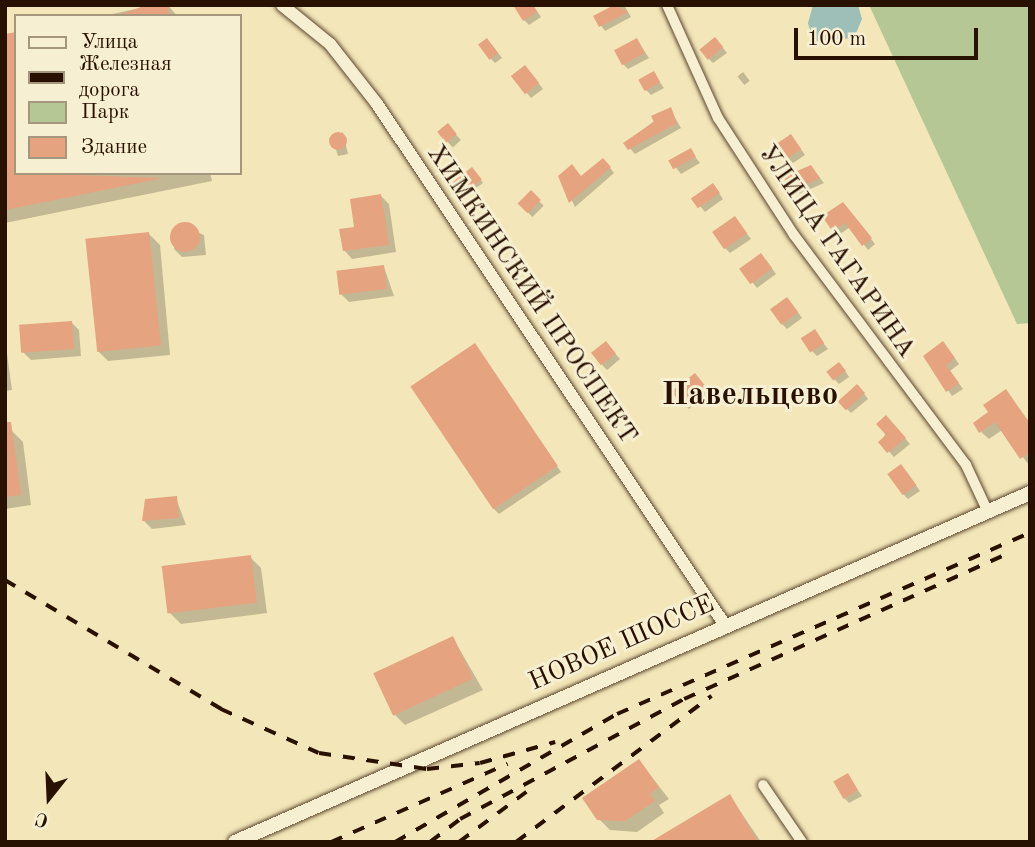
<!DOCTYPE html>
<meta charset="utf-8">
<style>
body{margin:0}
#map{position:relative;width:1035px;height:847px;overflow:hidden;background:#f3e7b9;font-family:"Old Standard TT",serif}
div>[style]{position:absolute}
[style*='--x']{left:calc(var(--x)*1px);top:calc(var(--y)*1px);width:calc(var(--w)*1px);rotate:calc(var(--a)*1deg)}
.green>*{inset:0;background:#b5c794}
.water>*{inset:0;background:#9ebeb8}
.shadow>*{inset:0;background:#0003;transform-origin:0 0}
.building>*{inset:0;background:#e6a37f;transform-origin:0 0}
.round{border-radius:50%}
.roads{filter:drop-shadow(0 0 2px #5c462e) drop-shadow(0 0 2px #5c462e)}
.minor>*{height:10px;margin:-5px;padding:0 5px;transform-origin:5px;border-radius:5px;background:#f7efd2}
.tertiary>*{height:12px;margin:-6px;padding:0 6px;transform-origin:6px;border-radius:6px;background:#f7efd2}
.secondary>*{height:14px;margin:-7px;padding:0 7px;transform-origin:7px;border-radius:7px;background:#f7efd2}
.rail>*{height:3.5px;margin-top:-1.75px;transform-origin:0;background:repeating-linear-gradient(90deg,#291100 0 12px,transparent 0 24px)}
span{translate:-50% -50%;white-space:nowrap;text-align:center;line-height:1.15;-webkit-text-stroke:6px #f7efd2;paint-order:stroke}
.street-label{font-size:26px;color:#291100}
.district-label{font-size:33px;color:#291100;font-weight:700}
.frame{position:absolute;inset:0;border:7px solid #291100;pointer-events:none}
.legend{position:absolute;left:14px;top:14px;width:228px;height:161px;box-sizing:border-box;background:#f7efd2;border:2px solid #a5967e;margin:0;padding:9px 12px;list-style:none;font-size:21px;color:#291100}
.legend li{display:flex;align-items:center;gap:14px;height:35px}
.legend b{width:35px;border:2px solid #a5967e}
.north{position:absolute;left:14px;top:763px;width:70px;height:70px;-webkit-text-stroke:5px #f7efd2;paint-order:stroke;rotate:198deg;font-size:19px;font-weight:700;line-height:28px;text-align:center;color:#291100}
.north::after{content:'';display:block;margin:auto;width:24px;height:32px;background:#291100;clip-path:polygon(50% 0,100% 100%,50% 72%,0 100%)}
.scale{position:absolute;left:794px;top:28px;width:184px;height:32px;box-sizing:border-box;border:4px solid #291100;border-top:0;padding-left:9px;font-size:21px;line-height:24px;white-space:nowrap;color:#291100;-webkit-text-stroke:5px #f7efd2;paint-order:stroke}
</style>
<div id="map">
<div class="green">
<i style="clip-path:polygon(869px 5px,1030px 5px,1030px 323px,1017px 324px)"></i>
</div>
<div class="water">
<i style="clip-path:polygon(813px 5px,858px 5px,862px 19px,854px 38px,813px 41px,808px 23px)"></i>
</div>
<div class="shadow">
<i style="clip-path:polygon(168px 5px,177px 16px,103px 16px,154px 5px)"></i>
<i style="clip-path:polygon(533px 5px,541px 17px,529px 25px,524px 20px)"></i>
<i style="clip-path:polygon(624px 5px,631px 17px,605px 31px,595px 17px)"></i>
<i style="clip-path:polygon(5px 36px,16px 173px,210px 173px,212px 181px,5px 223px)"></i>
<i style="clip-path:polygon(637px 40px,649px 58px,628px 69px,623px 64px)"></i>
<i style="clip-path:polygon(720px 44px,727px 53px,713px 63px,708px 58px)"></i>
<i style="clip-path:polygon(492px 45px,502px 58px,495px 63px,490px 58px)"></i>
<i style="clip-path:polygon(530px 72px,543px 89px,531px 98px,513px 77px)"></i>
<i style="left:743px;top:72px;width:11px;height:7px;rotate:52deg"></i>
<i style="clip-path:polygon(653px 73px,664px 88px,651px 95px,646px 90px)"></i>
<i style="clip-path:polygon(670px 109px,681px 128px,635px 154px,625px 143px)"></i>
<i style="left:448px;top:126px;width:19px;height:11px;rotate:47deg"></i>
<i style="clip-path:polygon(343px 132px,348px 154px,338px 156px,333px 140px)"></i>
<i style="clip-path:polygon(796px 142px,805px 155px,793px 163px,788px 158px)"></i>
<i style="clip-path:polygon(690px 150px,700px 163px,681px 174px,671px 161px)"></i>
<i style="clip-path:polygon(608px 165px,614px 173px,575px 207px,560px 176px,581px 178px)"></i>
<i style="clip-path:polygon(474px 171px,483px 183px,465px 196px,463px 194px)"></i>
<i style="clip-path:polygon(816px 173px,824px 183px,799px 194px,794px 189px)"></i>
<i style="clip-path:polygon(717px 190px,723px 199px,705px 212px,694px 199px)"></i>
<i style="left:531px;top:193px;width:18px;height:16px;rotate:45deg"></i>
<i style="clip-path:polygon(381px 196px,389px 204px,396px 252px,352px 259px,344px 250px)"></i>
<i style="clip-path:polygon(848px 209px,875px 244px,868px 250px,850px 227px,839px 235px,834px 230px)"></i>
<i style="clip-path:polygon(735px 218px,751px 239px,730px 253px,725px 248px)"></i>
<i style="clip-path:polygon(178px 224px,204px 235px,206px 255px,182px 257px,174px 249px)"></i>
<i style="clip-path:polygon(149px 234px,160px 245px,170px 355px,108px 361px,97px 350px)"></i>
<i style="clip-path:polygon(766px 260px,776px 274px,757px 288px,742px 269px)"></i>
<i style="clip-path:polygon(384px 267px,394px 296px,349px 302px,340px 293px)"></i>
<i style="clip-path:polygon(792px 304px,802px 318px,787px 329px,782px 324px)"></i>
<i style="clip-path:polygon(71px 322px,79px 330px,81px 356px,31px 360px,23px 352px)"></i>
<i style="clip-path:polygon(814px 331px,828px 349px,817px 356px,812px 351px)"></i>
<i style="clip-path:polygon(5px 339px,12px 390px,5px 391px)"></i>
<i style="clip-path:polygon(611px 349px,620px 359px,607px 370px,602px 365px)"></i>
<i style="clip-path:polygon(948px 349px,959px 364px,950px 371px,963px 389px,952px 396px,925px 356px)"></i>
<i style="clip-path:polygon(479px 350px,561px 472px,499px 514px,494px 509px)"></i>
<i style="clip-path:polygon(844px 369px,849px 377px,839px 384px,834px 379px)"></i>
<i style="clip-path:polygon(699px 380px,709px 392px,689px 409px,684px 404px)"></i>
<i style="clip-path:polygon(862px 391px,868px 399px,851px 413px,846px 408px)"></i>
<i style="clip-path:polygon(1006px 391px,1030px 423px,1029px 465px,1002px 430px,989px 439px,981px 432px)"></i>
<i style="clip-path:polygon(891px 422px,910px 444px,894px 457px,881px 443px)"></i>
<i style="clip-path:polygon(12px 431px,23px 442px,31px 505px,5px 509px,5px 432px)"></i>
<i style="clip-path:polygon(906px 471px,920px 491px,908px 499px,903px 494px)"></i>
<i style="clip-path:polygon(176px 498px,186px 525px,152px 529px,144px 521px)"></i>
<i style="clip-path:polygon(250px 557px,261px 568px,267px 613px,181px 624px,170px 613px)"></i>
<i style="clip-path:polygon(453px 638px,483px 690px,405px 725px,394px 714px)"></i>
<i style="clip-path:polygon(639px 761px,669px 799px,659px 805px,664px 813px,637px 832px,610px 830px,599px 819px)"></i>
<i style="clip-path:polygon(848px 776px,862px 796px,849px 803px,844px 798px)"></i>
<i style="clip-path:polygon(730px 796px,761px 842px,653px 842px)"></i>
</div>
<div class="building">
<i style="clip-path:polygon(146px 5px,167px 5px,170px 16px,117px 16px)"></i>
<i style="clip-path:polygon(513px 5px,533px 5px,537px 12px,523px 21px)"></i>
<i style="clip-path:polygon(614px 5px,628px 12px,599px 27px,593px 16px)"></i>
<i style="clip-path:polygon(16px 32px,16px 173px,163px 178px,5px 210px,5px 34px)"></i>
<i style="left:715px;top:37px;width:13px;height:20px;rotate:51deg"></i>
<i style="left:487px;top:38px;width:19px;height:11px;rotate:54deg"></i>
<i style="left:637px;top:38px;width:17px;height:26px;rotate:62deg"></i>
<i style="left:525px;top:65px;width:23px;height:18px;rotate:52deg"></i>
<i style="left:654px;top:71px;width:13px;height:18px;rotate:61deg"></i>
<i style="clip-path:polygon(671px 107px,677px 123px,628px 150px,623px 143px,654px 122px,651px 116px)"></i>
<i style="left:448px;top:123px;width:14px;height:14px;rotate:51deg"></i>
<i class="round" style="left:329px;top:132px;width:18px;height:18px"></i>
<i style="left:791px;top:134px;width:18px;height:17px;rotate:56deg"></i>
<i style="left:691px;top:148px;width:10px;height:26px;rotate:61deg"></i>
<i style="clip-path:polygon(603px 158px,611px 167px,569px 203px,558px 176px,572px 164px,581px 176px)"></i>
<i style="clip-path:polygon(811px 165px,820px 178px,793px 190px,783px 177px)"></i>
<i style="left:472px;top:167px;width:16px;height:24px;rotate:52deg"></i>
<i style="left:713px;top:183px;width:12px;height:27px;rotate:55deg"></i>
<i style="left:531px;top:190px;width:14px;height:19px;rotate:45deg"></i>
<i style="clip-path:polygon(381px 194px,389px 245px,343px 251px,339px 229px,354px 227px,350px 199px)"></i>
<i style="clip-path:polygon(843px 202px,872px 238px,862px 246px,845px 223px,832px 231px,822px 216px)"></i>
<i style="left:735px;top:216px;width:21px;height:28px;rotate:55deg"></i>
<i class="round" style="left:170px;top:222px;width:30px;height:30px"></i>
<i style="left:149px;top:232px;width:114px;height:64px;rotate:84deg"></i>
<i style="left:761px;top:253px;width:19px;height:27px;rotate:54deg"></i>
<i style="left:384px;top:265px;width:24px;height:48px;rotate:83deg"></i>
<i style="left:787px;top:297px;width:19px;height:21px;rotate:54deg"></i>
<i style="left:72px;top:321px;width:28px;height:53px;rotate:86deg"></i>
<i style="left:815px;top:329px;width:17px;height:17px;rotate:57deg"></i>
<i style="left:606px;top:341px;width:16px;height:19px;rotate:52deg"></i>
<i style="clip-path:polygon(943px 341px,955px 358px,946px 365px,959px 383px,946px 392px,923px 356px)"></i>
<i style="left:475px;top:343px;width:148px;height:78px;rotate:56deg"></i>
<i style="left:839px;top:362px;width:11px;height:16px;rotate:52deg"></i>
<i style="left:695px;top:373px;width:16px;height:30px;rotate:52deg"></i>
<i style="left:857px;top:384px;width:12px;height:26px;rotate:48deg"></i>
<i style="clip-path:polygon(1006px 389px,1030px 424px,1030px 452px,1020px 459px,995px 422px,979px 433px,973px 423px,988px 412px,983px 405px)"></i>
<i style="clip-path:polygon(886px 415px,906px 438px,887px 453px,878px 442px,886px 435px,876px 424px)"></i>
<i style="clip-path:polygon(5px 422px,11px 422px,21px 495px,5px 497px)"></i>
<i style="left:901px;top:464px;width:26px;height:17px;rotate:54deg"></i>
<i style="clip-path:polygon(177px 496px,179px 518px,142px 521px,145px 499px)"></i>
<i style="left:251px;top:555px;width:48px;height:90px;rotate:83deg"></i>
<i style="left:453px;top:636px;width:47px;height:88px;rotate:65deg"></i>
<i style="clip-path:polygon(639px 759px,659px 787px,650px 794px,655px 801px,625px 821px,597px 820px,582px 798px)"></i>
<i style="left:848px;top:773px;width:20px;height:17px;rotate:60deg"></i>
<i style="clip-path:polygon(730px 794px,758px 842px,650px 842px)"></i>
</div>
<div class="roads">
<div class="minor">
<i style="--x:667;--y:5;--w:124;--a:65.7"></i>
<i style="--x:718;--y:118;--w:140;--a:57"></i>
<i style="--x:794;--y:235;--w:287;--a:53.2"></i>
<i style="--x:966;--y:465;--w:52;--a:64.9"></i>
<i style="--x:763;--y:785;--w:69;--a:55.6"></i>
</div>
<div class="tertiary">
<i style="--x:282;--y:5;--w:62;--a:39.1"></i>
<i style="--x:330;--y:44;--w:76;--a:51.9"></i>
<i style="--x:377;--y:104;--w:627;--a:56.26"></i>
</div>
<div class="secondary">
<i style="--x:235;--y:842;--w:868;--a:-23.7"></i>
</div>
</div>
<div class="rail">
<i style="--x:5;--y:580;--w:252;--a:30.8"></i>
<i style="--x:221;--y:709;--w:107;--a:24.2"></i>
<i style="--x:319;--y:753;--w:109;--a:8.4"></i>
<i style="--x:427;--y:769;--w:53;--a:-6.5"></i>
<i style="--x:480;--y:763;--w:78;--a:-15.6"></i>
<i style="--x:460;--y:819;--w:254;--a:-28.2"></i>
<i style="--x:684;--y:699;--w:354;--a:-24.2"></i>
<i style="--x:331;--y:842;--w:193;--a:-23.9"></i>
<i style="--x:395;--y:842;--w:256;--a:-30"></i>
<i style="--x:617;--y:714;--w:451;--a:-23.7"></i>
<i style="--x:430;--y:842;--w:48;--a:-37.3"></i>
<i style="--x:459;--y:842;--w:84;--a:-36.7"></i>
<i style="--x:516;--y:842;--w:244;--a:-36.8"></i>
</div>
<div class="street-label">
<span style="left:836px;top:252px;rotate:55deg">УЛИЦА ГАГАРИНА</span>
<span style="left:531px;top:295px;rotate:56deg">ХИМКИНСКИЙ ПРОСПЕКТ</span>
<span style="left:622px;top:644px;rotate:-24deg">НОВОЕ ШОССЕ</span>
</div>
<div class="district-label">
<span style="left:750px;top:396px">Павельцево</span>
</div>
<div class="frame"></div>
<ul class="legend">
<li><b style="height:9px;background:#f7efd2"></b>Улица</li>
<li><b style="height:9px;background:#291100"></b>Железная дорога</li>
<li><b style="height:19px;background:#b5c794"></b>Парк</li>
<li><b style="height:19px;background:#e6a37f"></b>Здание</li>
</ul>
<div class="north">С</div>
<div class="scale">100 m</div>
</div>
